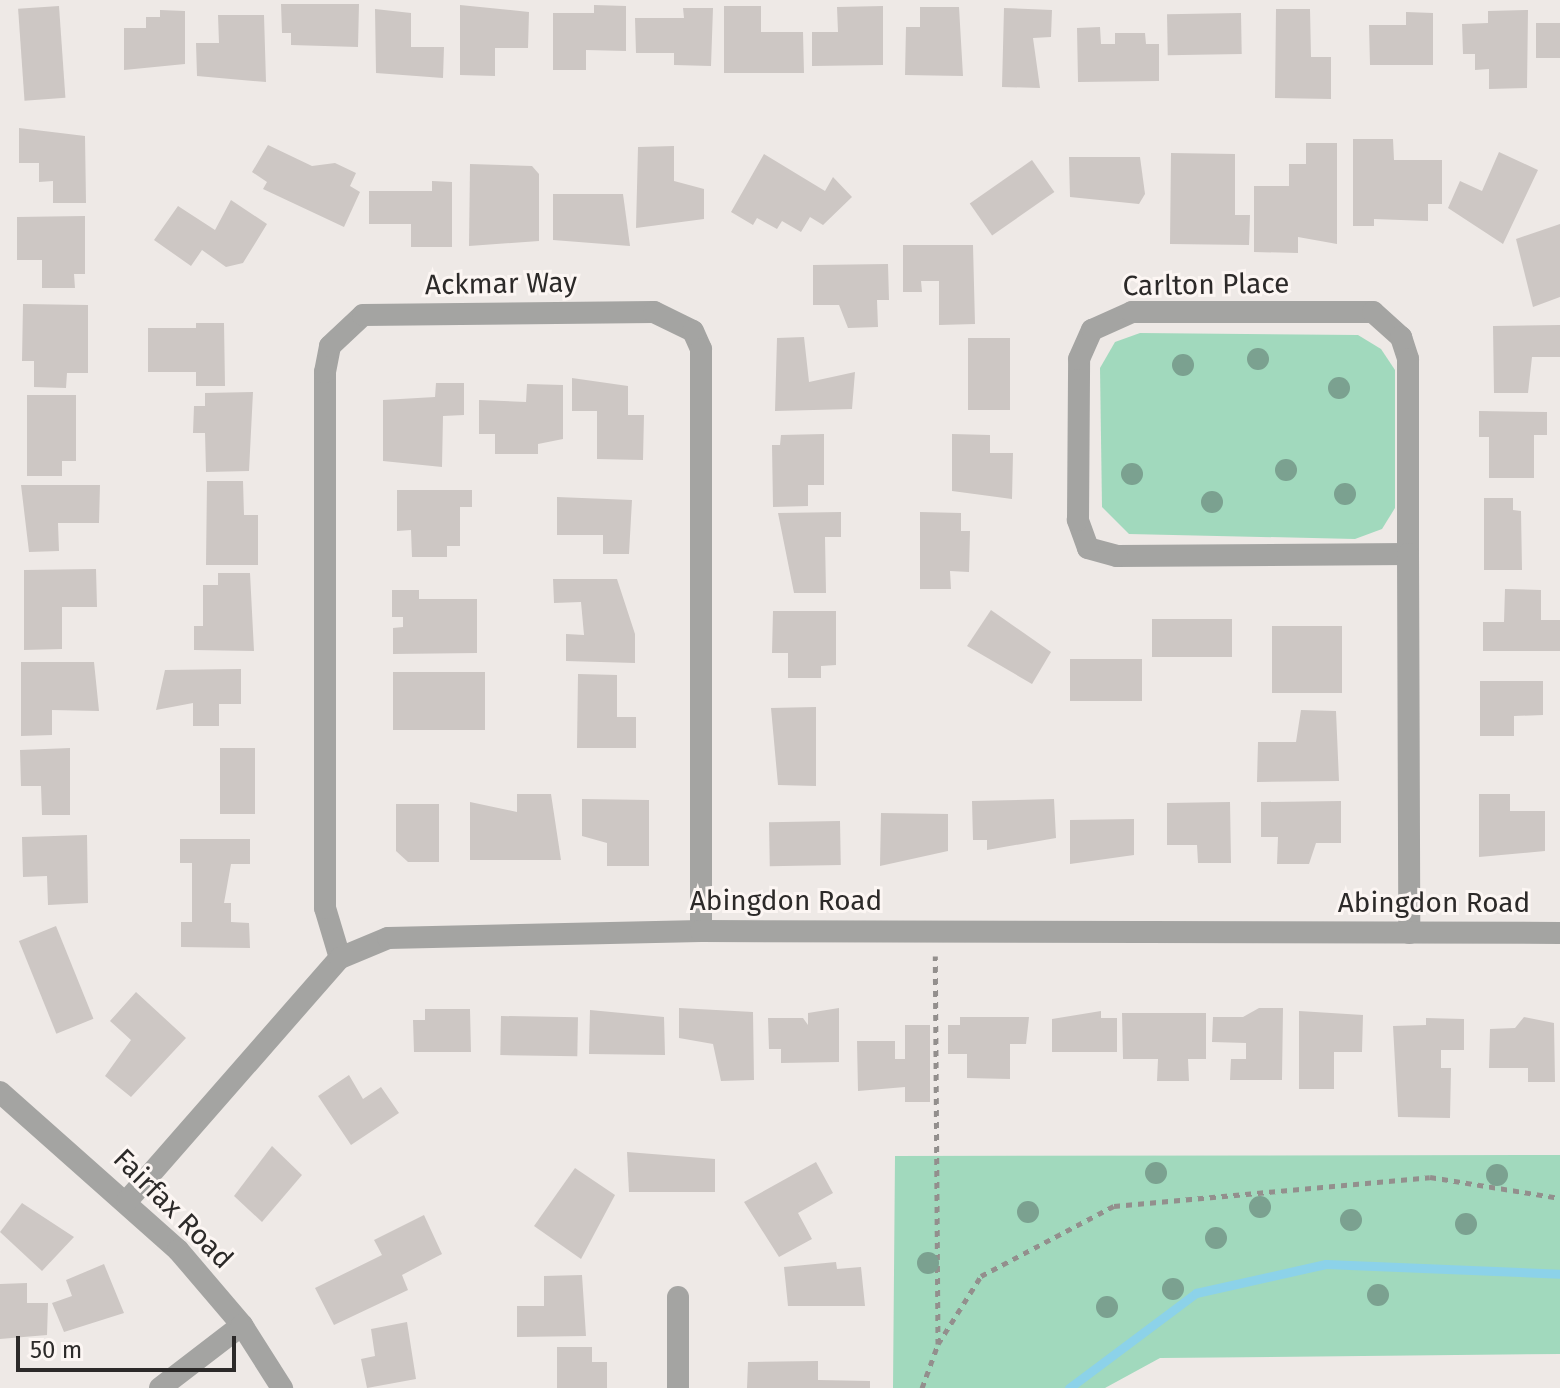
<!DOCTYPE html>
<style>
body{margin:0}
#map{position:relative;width:1560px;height:1388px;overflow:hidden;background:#eee9e6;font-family:"Fira Sans",sans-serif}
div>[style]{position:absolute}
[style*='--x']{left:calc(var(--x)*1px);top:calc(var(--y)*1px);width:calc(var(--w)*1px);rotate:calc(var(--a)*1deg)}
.green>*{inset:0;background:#a1d9bd}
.stream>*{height:9px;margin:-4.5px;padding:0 4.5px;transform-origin:4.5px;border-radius:4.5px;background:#8cd2e9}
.building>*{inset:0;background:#cdc7c4;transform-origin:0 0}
.path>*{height:5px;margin-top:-2.5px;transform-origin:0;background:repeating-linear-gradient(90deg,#938f8d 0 6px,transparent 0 12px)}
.minor>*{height:22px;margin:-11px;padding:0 11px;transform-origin:11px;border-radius:11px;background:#a4a4a2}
.tertiary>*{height:22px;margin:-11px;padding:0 11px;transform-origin:11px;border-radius:11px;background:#a4a4a2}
.trees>*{width:22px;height:22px;margin:-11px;border-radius:50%;background:#7ba190}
span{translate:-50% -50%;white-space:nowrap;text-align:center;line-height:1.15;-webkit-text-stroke:6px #fcf6f3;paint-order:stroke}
.street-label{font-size:28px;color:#2c2a29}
.scale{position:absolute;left:16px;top:1336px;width:220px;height:36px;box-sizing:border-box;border:4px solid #2c2a29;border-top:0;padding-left:10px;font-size:24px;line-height:28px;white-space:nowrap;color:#2c2a29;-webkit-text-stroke:6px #fcf6f3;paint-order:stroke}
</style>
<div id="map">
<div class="green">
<i style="clip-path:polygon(1140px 333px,1358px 335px,1381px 349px,1395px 370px,1395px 508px,1382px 529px,1355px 539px,1129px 534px,1102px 507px,1100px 368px,1115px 342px)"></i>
<i style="clip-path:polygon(1560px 1155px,1560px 1354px,1160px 1358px,1105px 1388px,893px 1388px,895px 1156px)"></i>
</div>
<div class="stream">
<i style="--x:1069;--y:1388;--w:159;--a:-36.8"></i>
<i style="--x:1196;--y:1293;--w:133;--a:-12.6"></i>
<i style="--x:1326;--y:1264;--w:234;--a:2.4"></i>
</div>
<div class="building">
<i style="clip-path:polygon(281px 4px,359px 4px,358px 47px,291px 45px,291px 33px,282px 33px)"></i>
<i style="clip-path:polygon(460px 5px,529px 12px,528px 48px,495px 48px,495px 76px,460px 75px)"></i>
<i style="clip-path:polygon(594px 5px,626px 6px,626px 51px,586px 50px,586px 70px,553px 70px,553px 13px,594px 13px)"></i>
<i style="left:59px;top:6px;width:92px;height:41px;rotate:86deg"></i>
<i style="clip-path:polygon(724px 6px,761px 6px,761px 32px,803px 32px,804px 73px,724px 73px)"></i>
<i style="clip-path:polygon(883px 6px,883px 65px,812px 66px,812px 32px,838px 32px,837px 7px)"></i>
<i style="clip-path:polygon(920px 7px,959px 7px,963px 76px,905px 75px,906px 27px,920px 27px)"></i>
<i style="clip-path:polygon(683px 8px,713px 8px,711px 66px,674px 65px,674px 53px,636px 53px,635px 18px,684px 18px)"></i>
<i style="clip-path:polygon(1004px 8px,1052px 10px,1051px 37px,1033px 38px,1040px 88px,1002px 87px)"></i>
<i style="clip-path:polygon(375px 9px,411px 13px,411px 47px,444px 47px,443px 78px,376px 73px)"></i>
<i style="clip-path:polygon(1276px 9px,1310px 9px,1311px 57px,1331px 57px,1331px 99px,1275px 98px)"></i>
<i style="clip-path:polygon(160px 10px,185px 11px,185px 64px,124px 70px,124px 28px,146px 28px,146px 17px,160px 17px)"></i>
<i style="clip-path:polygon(1528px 10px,1527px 88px,1489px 89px,1489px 69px,1475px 70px,1475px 54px,1463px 54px,1462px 24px,1488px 23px,1488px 11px)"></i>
<i style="clip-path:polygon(1406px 12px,1433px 13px,1433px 65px,1370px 65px,1369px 25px,1406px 25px)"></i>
<i style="left:1241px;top:13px;width:41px;height:74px;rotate:89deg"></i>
<i style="clip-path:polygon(218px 15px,264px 15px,266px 82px,197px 76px,196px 43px,219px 43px)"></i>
<i style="left:1536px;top:23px;width:24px;height:35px"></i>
<i style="clip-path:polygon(1100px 27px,1101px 44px,1115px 44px,1115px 33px,1145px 33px,1146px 44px,1159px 44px,1159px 81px,1078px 82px,1077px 28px)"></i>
<i style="clip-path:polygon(19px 128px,85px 136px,86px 203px,53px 203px,53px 181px,39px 182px,39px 163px,19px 163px)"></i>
<i style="clip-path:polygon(1353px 139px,1393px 139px,1394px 160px,1442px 160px,1442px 204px,1428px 204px,1428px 221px,1374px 219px,1374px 226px,1353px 226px)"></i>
<i style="clip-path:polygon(1306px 143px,1337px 143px,1337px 244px,1298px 237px,1298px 253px,1254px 252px,1254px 186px,1289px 186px,1289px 164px,1306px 164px)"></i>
<i style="clip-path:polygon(268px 145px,312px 166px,335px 163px,356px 173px,350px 186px,360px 192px,344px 227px,263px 189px,267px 182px,252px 172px)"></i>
<i style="clip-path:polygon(674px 146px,674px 181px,704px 189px,704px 219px,636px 228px,638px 147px)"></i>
<i style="clip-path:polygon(1499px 152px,1538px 170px,1503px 244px,1448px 208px,1460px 181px,1482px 191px)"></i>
<i style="clip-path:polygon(1171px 153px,1235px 154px,1235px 215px,1250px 215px,1249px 245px,1170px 244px)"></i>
<i style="clip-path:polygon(764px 154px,825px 191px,833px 177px,852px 197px,823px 225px,810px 217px,801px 232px,782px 221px,777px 229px,757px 218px,753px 225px,731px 212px)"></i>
<i style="clip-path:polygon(1069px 157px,1140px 157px,1145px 194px,1139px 204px,1070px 197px)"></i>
<i style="left:1032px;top:160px;width:39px;height:76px;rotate:55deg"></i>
<i style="clip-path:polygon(470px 164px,532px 166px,539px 174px,539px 241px,469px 246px)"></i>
<i style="clip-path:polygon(432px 181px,452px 182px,452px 247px,411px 247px,411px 224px,369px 224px,369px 191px,432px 191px)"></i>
<i style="clip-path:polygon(553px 194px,623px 194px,630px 246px,553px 240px)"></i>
<i style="clip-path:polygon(231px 200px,267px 224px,243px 263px,226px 267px,202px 250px,191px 266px,154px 240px,178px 206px,215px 230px)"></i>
<i style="clip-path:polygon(85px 216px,85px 274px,74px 274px,75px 288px,42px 288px,42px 260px,17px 260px,17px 217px)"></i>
<i style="clip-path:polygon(1560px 224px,1560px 297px,1533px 307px,1516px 239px)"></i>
<i style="clip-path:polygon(903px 245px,973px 245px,975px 324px,939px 325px,939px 281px,921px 281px,922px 292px,903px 292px)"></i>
<i style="clip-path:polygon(888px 264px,889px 300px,877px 300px,878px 327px,848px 328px,839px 305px,813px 305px,813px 265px)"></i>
<i style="clip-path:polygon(23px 304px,88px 305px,88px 373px,67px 373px,66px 388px,34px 387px,34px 361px,22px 361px)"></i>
<i style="clip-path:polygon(196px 323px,224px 323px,225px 386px,196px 386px,196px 372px,148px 372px,148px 328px,196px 328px)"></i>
<i style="clip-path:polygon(1560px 325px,1560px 357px,1532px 357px,1528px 393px,1494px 393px,1493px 326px)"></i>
<i style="clip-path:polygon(804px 337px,809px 382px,855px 372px,852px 409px,775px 411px,777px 338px)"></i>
<i style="left:968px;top:338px;width:42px;height:72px"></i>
<i style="clip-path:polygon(572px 378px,628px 386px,628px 415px,644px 415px,643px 460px,597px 459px,597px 411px,572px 411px)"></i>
<i style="clip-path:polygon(436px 383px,464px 383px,464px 415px,443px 416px,442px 467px,383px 461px,383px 400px,435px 397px)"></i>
<i style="clip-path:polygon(527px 384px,563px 385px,563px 439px,538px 444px,538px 454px,495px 454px,495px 434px,479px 434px,479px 400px,526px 402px)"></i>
<i style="clip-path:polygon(253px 392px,249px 471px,206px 472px,205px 433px,193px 433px,194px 406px,205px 406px,205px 393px)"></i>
<i style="clip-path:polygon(27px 395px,76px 395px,76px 461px,62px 461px,62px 476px,27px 476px)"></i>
<i style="clip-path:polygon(1479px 411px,1547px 412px,1547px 435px,1534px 435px,1534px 478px,1489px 478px,1489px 437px,1479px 437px)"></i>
<i style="clip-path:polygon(824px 434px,824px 485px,808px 485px,808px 506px,773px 507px,772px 445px,780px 445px,781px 435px)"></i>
<i style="clip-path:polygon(952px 434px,990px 435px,990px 453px,1013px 453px,1012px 499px,952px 491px)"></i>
<i style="clip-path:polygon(207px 481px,243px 481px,244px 515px,258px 515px,258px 565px,206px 565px)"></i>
<i style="clip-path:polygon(21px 485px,100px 485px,99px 523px,58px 523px,59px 551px,29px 552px)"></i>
<i style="clip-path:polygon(397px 490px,472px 490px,472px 507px,460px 507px,460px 546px,447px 546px,447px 557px,412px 557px,411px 530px,397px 531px)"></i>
<i style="clip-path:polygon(557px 497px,632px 500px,629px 554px,603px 554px,603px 535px,557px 535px)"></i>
<i style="clip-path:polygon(1484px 498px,1513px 498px,1513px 510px,1521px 511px,1522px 570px,1484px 570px)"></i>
<i style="clip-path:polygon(841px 512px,841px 537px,825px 537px,826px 593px,794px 593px,778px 513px)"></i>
<i style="clip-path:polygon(920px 512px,961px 513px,961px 531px,970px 531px,969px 572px,950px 571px,951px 589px,920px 589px)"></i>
<i style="clip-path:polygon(96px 569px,97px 607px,62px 607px,62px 649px,24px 650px,24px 570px)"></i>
<i style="clip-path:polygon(218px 573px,250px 573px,254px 651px,194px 650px,194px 626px,203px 626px,203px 585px,218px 585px)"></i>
<i style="clip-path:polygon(553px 579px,617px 579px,635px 634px,635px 663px,566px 661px,566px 634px,584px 635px,581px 602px,554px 603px)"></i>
<i style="clip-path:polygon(1505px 589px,1541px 590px,1541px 620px,1560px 620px,1560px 651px,1483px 651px,1483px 622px,1504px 622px)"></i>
<i style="clip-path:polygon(392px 590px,419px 590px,419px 599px,477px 599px,477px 653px,393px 654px,393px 628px,403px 627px,403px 617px,392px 617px)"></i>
<i style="clip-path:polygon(991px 610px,1051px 652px,1032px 684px,967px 646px)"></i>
<i style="clip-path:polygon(773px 611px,836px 611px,836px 665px,821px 666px,821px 678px,788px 678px,788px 653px,772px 653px)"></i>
<i style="left:1232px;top:619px;width:38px;height:80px;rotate:90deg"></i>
<i style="left:1272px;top:626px;width:70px;height:67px"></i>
<i style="left:1070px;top:659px;width:72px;height:42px"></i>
<i style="clip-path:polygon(21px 662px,94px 662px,99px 711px,52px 710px,52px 735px,21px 736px)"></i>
<i style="clip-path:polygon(241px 669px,241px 704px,219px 704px,219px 726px,193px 726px,193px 703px,156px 710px,165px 670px)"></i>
<i style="left:485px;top:672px;width:58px;height:92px;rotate:90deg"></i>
<i style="clip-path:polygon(578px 674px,617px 675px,617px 717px,636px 717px,636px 748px,577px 748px)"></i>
<i style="clip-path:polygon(1480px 681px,1543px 681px,1543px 715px,1514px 716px,1514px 736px,1480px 736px)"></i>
<i style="clip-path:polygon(816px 707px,816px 786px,778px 785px,771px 708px)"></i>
<i style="clip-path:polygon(1301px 710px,1336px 711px,1339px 781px,1257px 782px,1258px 742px,1296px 742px)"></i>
<i style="clip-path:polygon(70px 748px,70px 815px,42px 815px,41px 786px,21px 786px,20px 750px)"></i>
<i style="left:220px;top:748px;width:35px;height:66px"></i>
<i style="clip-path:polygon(517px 794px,551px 794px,561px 860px,470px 860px,470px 802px,517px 812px)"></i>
<i style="clip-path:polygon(1479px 794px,1510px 794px,1510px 811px,1545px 811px,1545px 851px,1479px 857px)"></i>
<i style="clip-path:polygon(582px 799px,649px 800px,649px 866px,607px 866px,607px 843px,582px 836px)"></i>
<i style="clip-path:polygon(1054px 799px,1056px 838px,987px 850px,987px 840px,973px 840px,972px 801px)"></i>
<i style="clip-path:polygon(1341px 801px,1341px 843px,1316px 843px,1309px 864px,1277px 864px,1278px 837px,1261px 837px,1261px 802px)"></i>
<i style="clip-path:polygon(1230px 802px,1231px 863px,1198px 863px,1197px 845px,1167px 845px,1167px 803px)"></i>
<i style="clip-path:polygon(396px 804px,439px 804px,439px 862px,408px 862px,396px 851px)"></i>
<i style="clip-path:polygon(881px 813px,948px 814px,948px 851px,880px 866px)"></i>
<i style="clip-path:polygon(1134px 819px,1134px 855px,1070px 864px,1070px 820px)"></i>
<i style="left:840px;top:821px;width:44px;height:71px;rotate:89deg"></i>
<i style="clip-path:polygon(87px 835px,88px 903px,48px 905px,47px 876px,23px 877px,22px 837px)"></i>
<i style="clip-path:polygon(180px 839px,250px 839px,250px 864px,231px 864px,224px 903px,231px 903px,231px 922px,249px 923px,250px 948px,181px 947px,181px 922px,192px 922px,192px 863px,180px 863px)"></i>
<i style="left:56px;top:926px;width:100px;height:40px;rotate:68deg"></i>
<i style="clip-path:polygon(136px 992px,186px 1038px,131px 1097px,105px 1076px,131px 1040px,110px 1021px)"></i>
<i style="clip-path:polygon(679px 1008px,753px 1012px,754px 1080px,721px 1081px,713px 1044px,679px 1038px)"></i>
<i style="clip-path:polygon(839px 1008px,839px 1062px,781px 1063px,781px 1049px,769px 1049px,768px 1018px,803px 1018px,808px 1025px,808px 1013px)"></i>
<i style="clip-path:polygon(1259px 1008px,1283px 1008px,1282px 1080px,1230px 1080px,1231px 1059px,1246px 1059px,1246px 1043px,1212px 1042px,1213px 1017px,1243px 1017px)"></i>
<i style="clip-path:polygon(425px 1009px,470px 1009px,471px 1052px,414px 1052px,413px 1020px,425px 1020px)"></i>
<i style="clip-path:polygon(590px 1010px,664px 1017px,665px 1055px,589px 1054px)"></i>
<i style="clip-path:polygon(1101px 1011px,1101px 1018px,1117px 1018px,1117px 1052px,1052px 1052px,1052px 1019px)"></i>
<i style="clip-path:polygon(1299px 1011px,1363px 1015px,1362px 1052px,1334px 1052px,1334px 1089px,1299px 1089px)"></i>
<i style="clip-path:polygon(1122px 1013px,1206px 1013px,1206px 1059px,1188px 1059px,1189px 1081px,1157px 1081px,1158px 1059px,1123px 1059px)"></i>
<i style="left:501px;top:1016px;width:77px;height:39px;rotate:1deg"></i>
<i style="clip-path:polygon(960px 1017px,1029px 1017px,1026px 1044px,1010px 1044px,1010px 1079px,967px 1078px,967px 1054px,948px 1054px,948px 1025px,960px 1025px)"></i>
<i style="clip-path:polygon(1524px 1017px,1554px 1023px,1555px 1082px,1528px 1082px,1528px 1068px,1489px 1068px,1490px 1029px,1515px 1028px)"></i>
<i style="clip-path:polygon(1426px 1018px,1464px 1019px,1464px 1050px,1441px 1050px,1441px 1068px,1451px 1068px,1450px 1118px,1398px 1117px,1393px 1026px,1426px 1025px)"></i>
<i style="clip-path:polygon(905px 1025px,930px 1025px,930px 1102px,905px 1102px,905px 1087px,858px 1091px,857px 1041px,895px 1041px,895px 1059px,905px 1059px)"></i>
<i style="clip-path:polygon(349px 1075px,363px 1099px,381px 1087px,399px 1113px,351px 1145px,318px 1096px)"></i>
<i style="clip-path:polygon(272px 1146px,302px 1175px,262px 1222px,234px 1196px)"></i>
<i style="clip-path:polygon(627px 1152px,715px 1159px,715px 1192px,629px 1192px)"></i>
<i style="clip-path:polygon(816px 1162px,833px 1193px,798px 1213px,812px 1239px,779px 1257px,744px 1202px)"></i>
<i style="clip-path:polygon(575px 1168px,615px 1195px,581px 1259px,534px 1226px)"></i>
<i style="clip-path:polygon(22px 1203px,74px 1237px,42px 1271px,0 1232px)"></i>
<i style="clip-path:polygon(424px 1215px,442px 1254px,402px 1275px,408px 1290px,334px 1325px,315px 1288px,382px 1255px,374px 1240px)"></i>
<i style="clip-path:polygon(836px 1262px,837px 1269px,861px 1267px,865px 1306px,788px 1306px,784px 1267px)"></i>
<i style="clip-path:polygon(104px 1264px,124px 1313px,64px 1332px,52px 1303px,72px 1296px,66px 1280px)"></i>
<i style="clip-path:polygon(582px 1275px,586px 1336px,517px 1337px,517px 1306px,544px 1306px,544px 1276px)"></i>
<i style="clip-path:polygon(27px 1283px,27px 1303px,48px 1303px,47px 1335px,0 1339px,0 1284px)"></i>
<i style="clip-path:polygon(407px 1322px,416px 1379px,367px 1388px,361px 1359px,375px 1356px,371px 1329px)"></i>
<i style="clip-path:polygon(557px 1347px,592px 1347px,592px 1362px,607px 1362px,607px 1388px,557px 1388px)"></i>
<i style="clip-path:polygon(818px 1361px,818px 1380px,870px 1381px,870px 1388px,747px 1388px,748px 1362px)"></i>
</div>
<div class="path">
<i style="--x:938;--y:1344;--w:80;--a:-57.7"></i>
<i style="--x:981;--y:1276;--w:150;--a:-27.8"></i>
<i style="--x:1114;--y:1206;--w:317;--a:-5.2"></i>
<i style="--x:1430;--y:1177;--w:132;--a:9.2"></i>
<i style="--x:922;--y:1388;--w:47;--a:-70"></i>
<i style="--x:938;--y:1344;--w:388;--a:-90.4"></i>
</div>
<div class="minor">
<i style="--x:1408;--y:554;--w:291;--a:179.6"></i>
<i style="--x:1117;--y:556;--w:30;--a:-165"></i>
<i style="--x:1088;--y:548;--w:30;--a:-110"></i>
<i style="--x:1078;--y:520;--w:161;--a:-89.6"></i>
<i style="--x:1079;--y:359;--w:32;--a:-66"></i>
<i style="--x:1092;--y:330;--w:44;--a:-24.2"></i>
<i style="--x:1132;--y:312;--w:241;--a:0"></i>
<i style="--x:1373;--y:312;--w:38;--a:42"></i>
<i style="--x:1401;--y:337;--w:23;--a:72"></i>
<i style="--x:1408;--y:359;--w:195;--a:90"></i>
<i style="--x:1408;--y:554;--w:379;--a:89.8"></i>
<i style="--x:340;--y:958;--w:52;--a:-106.7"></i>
<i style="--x:325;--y:908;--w:536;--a:-90"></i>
<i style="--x:325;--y:372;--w:26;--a:-79"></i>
<i style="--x:330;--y:346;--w:45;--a:-43.2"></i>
<i style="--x:363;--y:315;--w:291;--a:-0.6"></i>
<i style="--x:654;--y:312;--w:43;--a:26"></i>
<i style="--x:693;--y:331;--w:20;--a:66"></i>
<i style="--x:701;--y:349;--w:582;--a:90"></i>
<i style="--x:160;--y:1388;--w:103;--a:-37.5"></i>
<i style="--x:678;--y:1388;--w:91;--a:-90"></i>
</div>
<div class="tertiary">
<i style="--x:0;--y:1092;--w:238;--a:41.6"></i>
<i style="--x:178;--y:1250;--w:99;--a:49.5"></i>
<i style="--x:242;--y:1325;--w:75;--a:57.6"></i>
<i style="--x:127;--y:1201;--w:323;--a:-48.8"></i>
<i style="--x:340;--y:958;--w:52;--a:-22.6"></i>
<i style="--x:388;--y:938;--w:313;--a:-1.3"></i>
<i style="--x:701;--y:931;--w:859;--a:0.13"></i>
</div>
<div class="trees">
<i style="left:1258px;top:359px"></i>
<i style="left:1183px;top:365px"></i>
<i style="left:1339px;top:388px"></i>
<i style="left:1286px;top:470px"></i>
<i style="left:1132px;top:474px"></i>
<i style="left:1345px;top:494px"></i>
<i style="left:1212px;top:502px"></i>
<i style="left:1156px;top:1173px"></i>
<i style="left:1497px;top:1175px"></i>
<i style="left:1260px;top:1207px"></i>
<i style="left:1028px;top:1212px"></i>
<i style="left:1351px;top:1220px"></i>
<i style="left:1466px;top:1224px"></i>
<i style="left:1216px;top:1238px"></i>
<i style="left:928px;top:1263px"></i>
<i style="left:1173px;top:1289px"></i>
<i style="left:1378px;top:1295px"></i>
<i style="left:1107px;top:1307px"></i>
</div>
<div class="street-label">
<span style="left:501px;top:284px;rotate:-1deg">Ackmar Way</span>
<span style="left:1206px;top:285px;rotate:-1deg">Carlton Place</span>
<span style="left:786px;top:901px">Abingdon Road</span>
<span style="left:1434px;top:903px">Abingdon Road</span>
<span style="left:173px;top:1209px;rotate:45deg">Fairfax Road</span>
</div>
<div class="scale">50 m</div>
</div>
